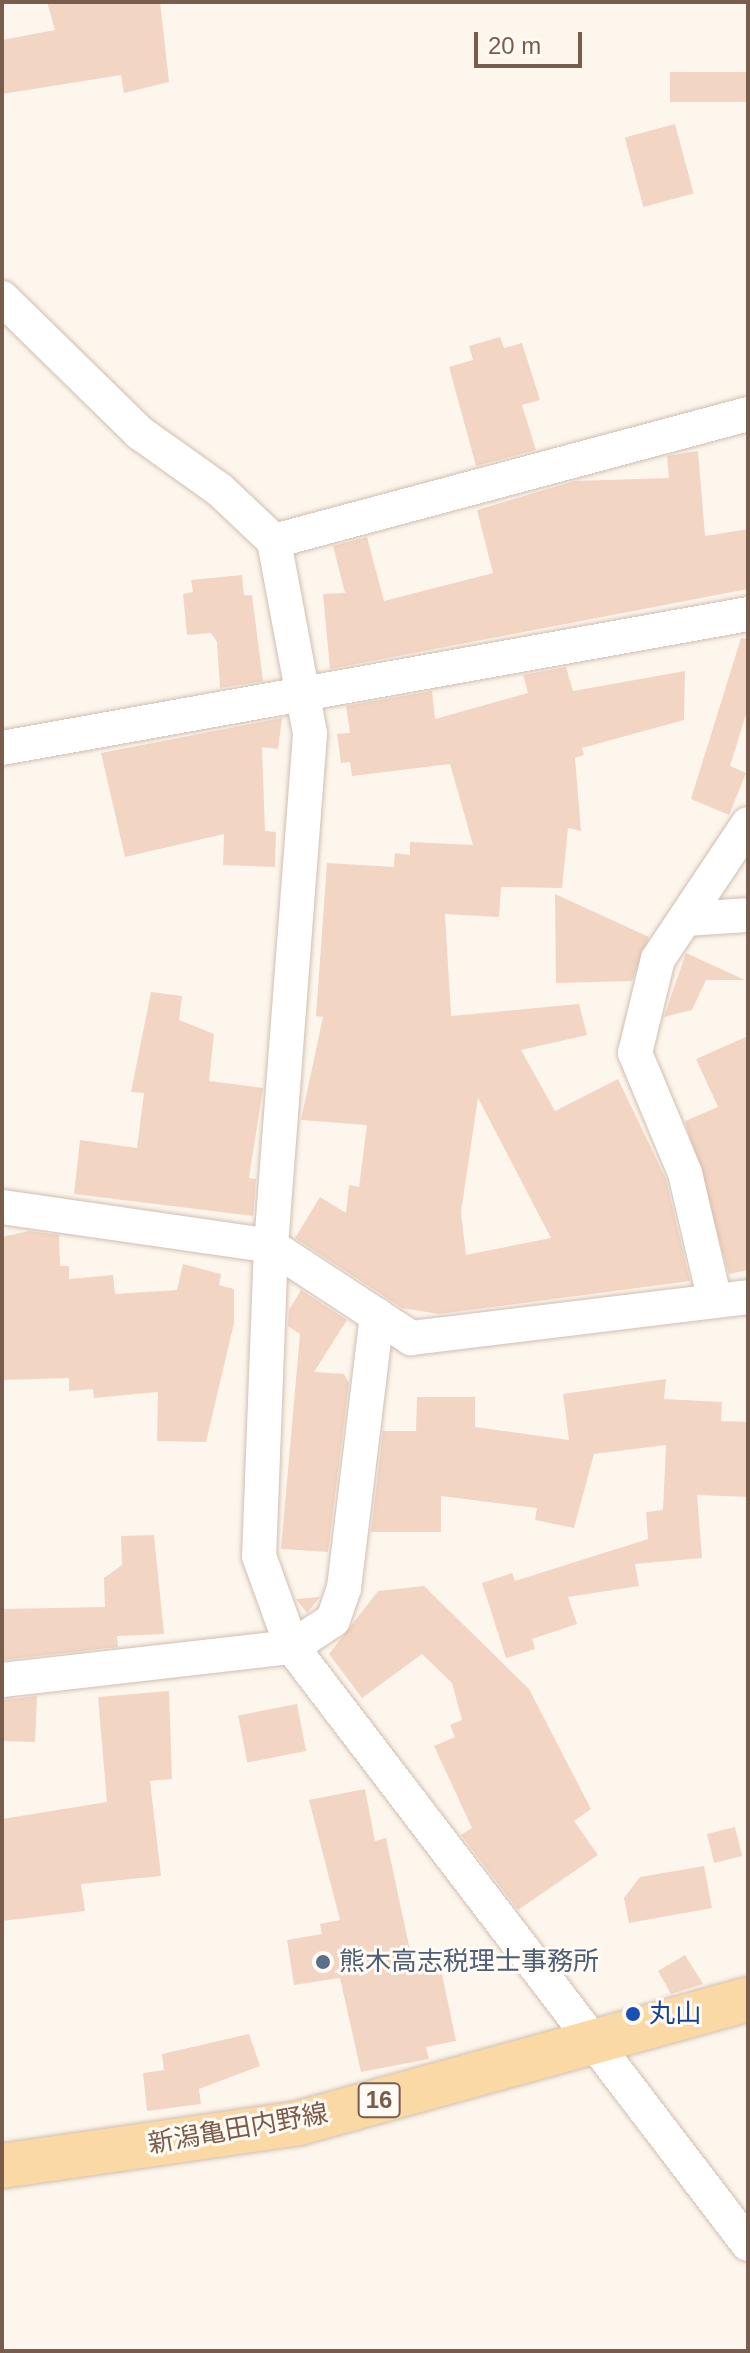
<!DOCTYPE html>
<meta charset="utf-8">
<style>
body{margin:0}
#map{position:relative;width:750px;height:2353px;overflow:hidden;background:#fdf6ec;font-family:Arial,"Noto Sans JP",sans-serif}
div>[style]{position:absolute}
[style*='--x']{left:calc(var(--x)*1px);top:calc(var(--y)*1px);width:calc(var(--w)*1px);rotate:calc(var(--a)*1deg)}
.building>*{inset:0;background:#f3d5c3;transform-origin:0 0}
.roads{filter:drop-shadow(0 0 2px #d1beb0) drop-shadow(0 0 2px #d1beb0)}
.street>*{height:34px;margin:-17px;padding:0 17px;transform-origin:17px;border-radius:17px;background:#fff}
.primary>*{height:44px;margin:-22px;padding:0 22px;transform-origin:22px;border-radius:22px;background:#fbd9a5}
.dots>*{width:22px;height:22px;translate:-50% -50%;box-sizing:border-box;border:4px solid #fffaf3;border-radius:50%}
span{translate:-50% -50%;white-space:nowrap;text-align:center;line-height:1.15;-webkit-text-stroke:6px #fffaf3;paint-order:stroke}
.shield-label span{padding:2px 6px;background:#fffaf3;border:2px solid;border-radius:6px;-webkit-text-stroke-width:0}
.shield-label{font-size:24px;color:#7a5c4d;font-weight:700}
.service-label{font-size:26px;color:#4e5e75}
.left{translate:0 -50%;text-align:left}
.transit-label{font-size:26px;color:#164399}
.street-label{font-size:26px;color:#7a5c4d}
.frame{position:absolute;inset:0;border:4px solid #7a5c4d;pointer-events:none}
.scale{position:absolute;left:474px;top:32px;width:108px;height:36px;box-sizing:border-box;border:4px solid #7a5c4d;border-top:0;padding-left:10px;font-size:24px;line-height:28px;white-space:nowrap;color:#7a5c4d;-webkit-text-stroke:6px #fffaf3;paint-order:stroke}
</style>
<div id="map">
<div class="building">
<i style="clip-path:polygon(47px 2px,160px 2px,169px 82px,124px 93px,121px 75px,2px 94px,2px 40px,55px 30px)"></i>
<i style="left:748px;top:72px;width:30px;height:78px;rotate:90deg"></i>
<i style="left:675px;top:124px;width:72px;height:52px;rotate:75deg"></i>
<i style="clip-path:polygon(500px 337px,504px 348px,522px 343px,540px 400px,522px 405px,536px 450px,476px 466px,449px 367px,473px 360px,469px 346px)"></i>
<i style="clip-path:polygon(698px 451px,705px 536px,748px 529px,748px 589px,330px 669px,323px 594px,345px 593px,333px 546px,367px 537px,384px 601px,493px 573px,477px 510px,575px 481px,669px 478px,667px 456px)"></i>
<i style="clip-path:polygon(242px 575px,244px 595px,252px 595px,263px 681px,220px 688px,217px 642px,211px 633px,187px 635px,183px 594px,193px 592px,191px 580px)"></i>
<i style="clip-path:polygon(741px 638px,748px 639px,748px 708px,730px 766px,746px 773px,729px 815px,691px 799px)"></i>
<i style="clip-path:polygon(evenodd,566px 667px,573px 691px,685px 671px,684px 720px,582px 748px,584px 755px,575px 758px,581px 831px,568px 828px,562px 888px,501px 887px,499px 917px,445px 914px,451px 1016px,579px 1004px,587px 1035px,521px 1050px,555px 1111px,618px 1079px,666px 1179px,690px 1281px,439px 1314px,402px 1308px,295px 1238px,320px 1197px,346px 1213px,349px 1185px,359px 1187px,367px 1125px,301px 1120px,323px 1017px,316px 1016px,327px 863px,394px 867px,395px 853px,410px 855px,410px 842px,473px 845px,450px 764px,352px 776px,350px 762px,341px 763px,337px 734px,350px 733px,346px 706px,432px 691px,435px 719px,528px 693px,523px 675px,566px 667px,478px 1098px,551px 1238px,466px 1255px,461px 1212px,478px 1098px)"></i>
<i style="clip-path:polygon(282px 718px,278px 749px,262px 747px,265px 831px,276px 832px,275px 867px,223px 865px,224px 834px,125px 857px,101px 753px)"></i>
<i style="clip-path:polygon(555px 894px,649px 937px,632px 981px,556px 983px)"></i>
<i style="clip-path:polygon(686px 953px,745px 980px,706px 980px,692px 1010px,664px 1017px)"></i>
<i style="clip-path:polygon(151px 992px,182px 996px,179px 1020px,214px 1034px,209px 1081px,263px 1088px,249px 1178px,256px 1179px,253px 1216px,74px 1194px,80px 1140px,137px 1148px,144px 1093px,131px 1092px)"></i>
<i style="clip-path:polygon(748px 1036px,748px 1270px,729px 1274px,685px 1121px,718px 1107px,696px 1059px)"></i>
<i style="clip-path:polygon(29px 1231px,59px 1235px,60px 1266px,69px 1266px,69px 1279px,113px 1275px,115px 1294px,177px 1290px,183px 1264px,221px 1274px,219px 1285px,234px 1289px,234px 1323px,206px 1442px,157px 1441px,158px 1392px,94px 1398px,93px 1389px,69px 1391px,69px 1378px,2px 1380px,2px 1237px)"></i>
<i style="clip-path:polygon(301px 1290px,347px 1320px,314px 1372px,344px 1374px,349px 1383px,328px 1552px,281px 1549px,300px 1334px,288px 1326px,289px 1310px)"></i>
<i style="clip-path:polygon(666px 1379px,664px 1399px,722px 1402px,721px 1421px,748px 1422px,748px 1497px,697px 1495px,702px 1558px,635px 1564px,639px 1586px,568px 1597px,577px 1624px,532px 1639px,535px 1649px,506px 1658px,482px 1583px,512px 1573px,515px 1581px,648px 1539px,646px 1512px,663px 1510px,666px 1445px,594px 1454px,574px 1528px,535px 1520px,537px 1508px,441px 1496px,441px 1532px,371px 1532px,383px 1431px,416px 1431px,417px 1397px,475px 1397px,475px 1427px,569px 1440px,563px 1394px)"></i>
<i style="clip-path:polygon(154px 1535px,164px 1634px,117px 1636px,118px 1647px,2px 1660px,2px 1609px,105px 1607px,104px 1578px,122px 1565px,121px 1536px)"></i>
<i style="clip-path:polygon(424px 1586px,529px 1689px,591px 1809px,574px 1821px,598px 1855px,518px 1910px,461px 1835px,472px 1828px,434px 1746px,455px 1737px,450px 1725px,462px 1720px,452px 1683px,422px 1654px,362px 1698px,329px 1654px,378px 1591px)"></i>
<i style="clip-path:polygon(320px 1597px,307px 1613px,296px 1599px)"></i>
<i style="clip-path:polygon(169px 1691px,172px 1779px,150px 1781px,161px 1876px,81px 1884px,85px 1911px,2px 1921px,2px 1819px,107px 1802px,98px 1697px)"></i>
<i style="clip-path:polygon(37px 1696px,35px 1742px,2px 1741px,2px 1700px)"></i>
<i style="left:297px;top:1704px;width:48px;height:60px;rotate:79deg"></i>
<i style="clip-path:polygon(365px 1789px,375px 1841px,386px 1838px,414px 1969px,440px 1964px,456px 2041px,426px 2047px,429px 2059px,361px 2072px,340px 1978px,294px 1985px,287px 1940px,322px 1934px,320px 1924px,340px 1920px,309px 1800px)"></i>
<i style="left:735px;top:1827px;width:30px;height:29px;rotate:76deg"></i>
<i style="clip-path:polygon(704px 1866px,712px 1908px,629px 1923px,624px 1898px,640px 1877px)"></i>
<i style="clip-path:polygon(685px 1955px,703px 1984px,671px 1994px,658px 1971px)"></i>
<i style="clip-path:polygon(249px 2034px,260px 2066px,199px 2089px,201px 2104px,147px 2111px,143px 2073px,164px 2070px,162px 2054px)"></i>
</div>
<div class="roads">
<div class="street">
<i style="--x:2;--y:298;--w:193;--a:44.4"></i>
<i style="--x:140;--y:433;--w:98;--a:35.5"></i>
<i style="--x:220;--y:490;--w:74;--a:43.4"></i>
<i style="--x:274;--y:541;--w:196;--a:79.4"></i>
<i style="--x:310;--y:734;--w:513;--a:94.36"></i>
<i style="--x:271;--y:1246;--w:310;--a:92.2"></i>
<i style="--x:259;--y:1556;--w:97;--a:70.1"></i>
<i style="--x:292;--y:1647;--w:751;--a:52.63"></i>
<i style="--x:274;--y:541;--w:491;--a:-15"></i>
<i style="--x:2;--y:748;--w:758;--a:-10.18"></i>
<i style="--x:688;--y:919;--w:60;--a:-3.8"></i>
<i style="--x:2;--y:1207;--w:272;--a:8.2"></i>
<i style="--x:271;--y:1246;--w:168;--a:33.3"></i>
<i style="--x:411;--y:1338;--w:339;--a:-6.9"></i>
<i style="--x:715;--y:1301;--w:131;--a:-103.2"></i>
<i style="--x:685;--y:1173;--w:130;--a:-112.6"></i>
<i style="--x:635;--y:1053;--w:97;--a:-76.3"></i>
<i style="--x:658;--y:959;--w:162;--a:-56.3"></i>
<i style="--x:2;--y:1680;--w:292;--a:-6.5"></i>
<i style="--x:292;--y:1647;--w:49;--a:-33.4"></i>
<i style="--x:333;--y:1620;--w:34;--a:-71"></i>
<i style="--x:344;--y:1588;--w:275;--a:-83.1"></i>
</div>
<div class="primary">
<i style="--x:2;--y:2166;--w:300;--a:-8.2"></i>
<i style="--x:299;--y:2123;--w:466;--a:-15.4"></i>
</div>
</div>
<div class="dots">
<i style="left:323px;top:1962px;background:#5c6f8a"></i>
<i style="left:633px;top:2014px;background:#1a4fb4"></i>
</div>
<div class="shield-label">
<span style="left:379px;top:2100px">16</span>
</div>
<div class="service-label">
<span class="left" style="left:339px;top:1962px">熊木高志税理士事務所</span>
</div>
<div class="transit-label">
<span class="left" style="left:649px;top:2014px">丸山</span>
</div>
<div class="street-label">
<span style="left:238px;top:2129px;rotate:-10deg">新潟亀田内野線</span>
</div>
<div class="frame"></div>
<div class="scale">20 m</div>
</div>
